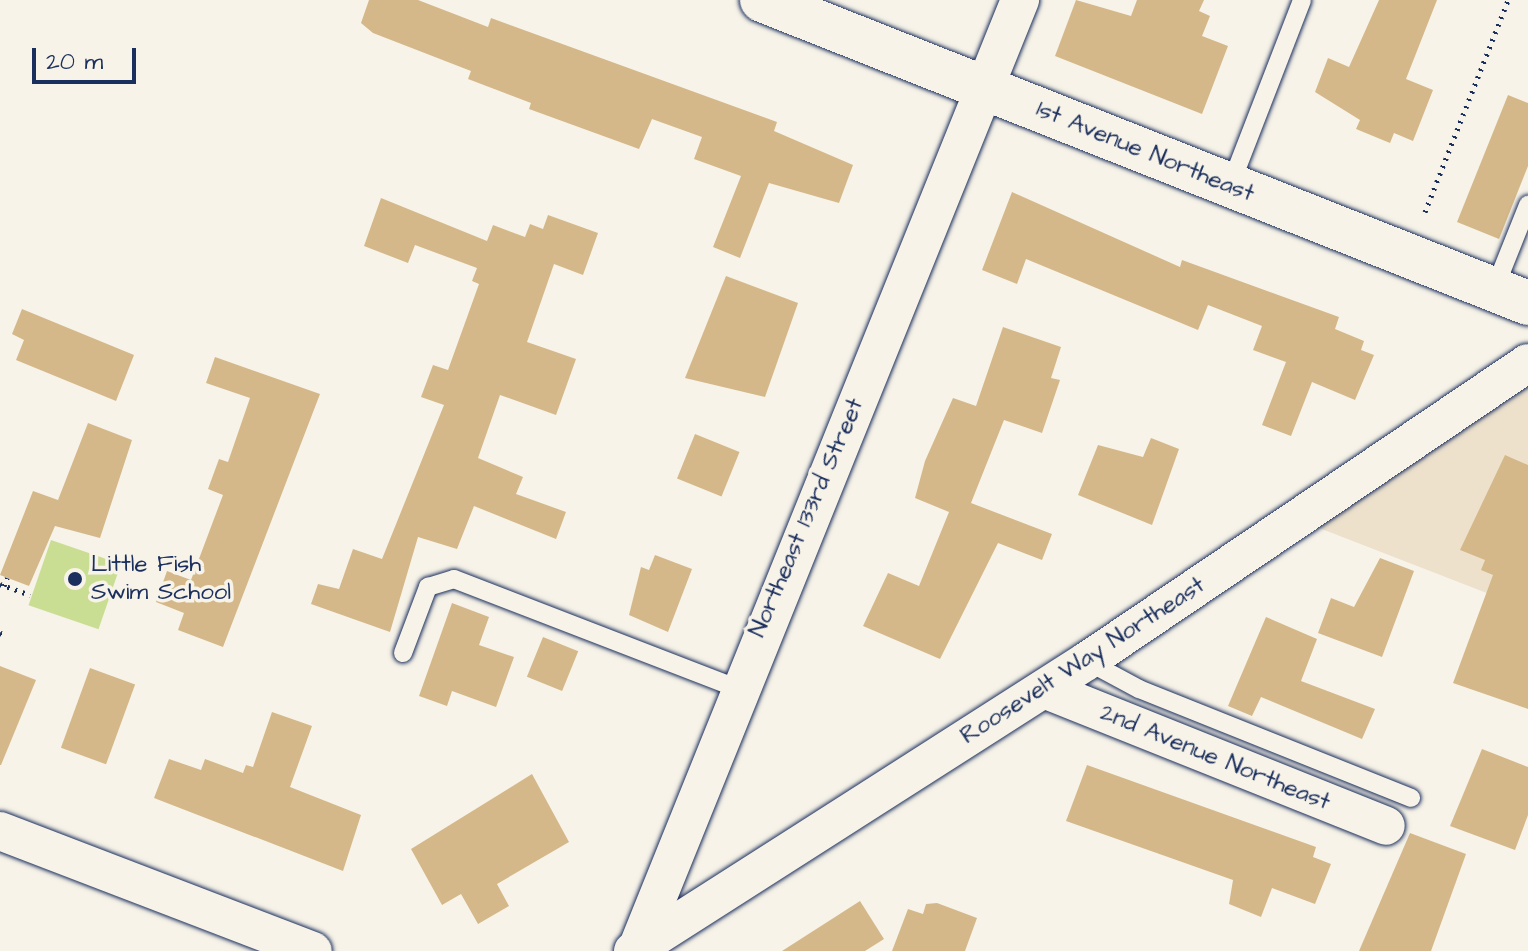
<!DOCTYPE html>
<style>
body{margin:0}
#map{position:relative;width:1528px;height:951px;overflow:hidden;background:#f7f3e8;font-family:"Architects Daughter",sans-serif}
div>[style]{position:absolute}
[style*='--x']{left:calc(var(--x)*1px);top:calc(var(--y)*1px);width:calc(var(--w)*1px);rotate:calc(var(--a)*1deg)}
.built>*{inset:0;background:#ede1cc}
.green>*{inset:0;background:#cade93;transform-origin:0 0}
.building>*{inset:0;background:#d5b889;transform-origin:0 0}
.path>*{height:5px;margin-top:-2.5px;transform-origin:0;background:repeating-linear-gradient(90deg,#1b2f5e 0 2px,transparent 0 8px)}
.roads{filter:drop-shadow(0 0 2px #1b2f5e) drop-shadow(0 0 2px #1b2f5e)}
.lane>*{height:18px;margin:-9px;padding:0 9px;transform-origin:9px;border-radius:9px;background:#f7f3e8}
.street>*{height:38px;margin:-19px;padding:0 19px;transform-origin:19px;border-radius:19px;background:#f7f3e8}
.secondary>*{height:44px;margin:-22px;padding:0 22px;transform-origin:22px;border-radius:22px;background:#f7f3e8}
.dots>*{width:22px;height:22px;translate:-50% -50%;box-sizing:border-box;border:4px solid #f7f3e8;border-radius:50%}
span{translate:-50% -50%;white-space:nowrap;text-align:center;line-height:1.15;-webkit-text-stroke:7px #f7f3e8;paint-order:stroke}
.street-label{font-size:24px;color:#1b2f5e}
.poi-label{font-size:24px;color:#1b2f5e}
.left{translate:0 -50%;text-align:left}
.scale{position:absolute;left:32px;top:48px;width:104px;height:36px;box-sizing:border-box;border:4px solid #1b2f5e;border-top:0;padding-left:10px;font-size:24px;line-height:28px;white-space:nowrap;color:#1b2f5e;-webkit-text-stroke:6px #f7f3e8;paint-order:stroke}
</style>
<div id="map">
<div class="built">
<i style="clip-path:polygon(1528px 363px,1528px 609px,1296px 519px)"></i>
</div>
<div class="green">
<i style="left:51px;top:540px;width:74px;height:69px;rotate:19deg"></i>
</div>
<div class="building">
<i style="clip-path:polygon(369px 0,418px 0,488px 27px,491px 18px,777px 122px,774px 131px,853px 165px,839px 203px,769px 183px,740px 258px,713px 247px,741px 176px,694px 159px,702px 137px,652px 119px,639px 149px,529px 109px,531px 103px,468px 79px,471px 71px,373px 33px,361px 23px)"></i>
<i style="clip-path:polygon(1076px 0,1131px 16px,1137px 0,1204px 0,1199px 11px,1210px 16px,1202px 36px,1228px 46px,1202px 114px,1055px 56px)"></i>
<i style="clip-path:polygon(1379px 0,1437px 0,1406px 79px,1433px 90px,1413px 141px,1394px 133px,1390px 143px,1356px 129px,1360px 120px,1315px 92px,1328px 58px,1349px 67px)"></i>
<i style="clip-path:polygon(1508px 95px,1528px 103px,1528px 166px,1499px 239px,1457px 222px)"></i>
<i style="clip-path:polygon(1012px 192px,1180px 267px,1182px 260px,1339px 317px,1335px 329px,1364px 341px,1361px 350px,1374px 355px,1355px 400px,1312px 382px,1291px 436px,1262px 425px,1286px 362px,1253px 350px,1262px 326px,1208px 305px,1198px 330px,1026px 259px,1017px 284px,982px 270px)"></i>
<i style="clip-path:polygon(381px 198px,487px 241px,493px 225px,525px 237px,530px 224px,543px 229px,548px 215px,598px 233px,583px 275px,554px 264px,527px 342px,576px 359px,556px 415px,500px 395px,478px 458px,523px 477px,516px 494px,566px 512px,556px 539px,474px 506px,457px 549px,418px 537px,390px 632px,311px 604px,318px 584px,339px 589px,353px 549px,382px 559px,444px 405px,421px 397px,433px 365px,448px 370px,479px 284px,472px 281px,477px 268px,415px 245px,408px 263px,364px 246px)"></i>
<i style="clip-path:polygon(726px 276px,798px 303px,765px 397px,685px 378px)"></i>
<i style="clip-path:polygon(22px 309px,134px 355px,116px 401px,16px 360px,24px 340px,12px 334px)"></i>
<i style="clip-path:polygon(1003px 327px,1061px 347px,1051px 378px,1060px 380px,1042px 433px,1004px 420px,971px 503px,1052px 534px,1042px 560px,998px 543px,940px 659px,863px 626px,888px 573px,919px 586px,949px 512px,915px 498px,925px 461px,953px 398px,976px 406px)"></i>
<i style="clip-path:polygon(215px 357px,320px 394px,223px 647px,178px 630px,184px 613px,156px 602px,167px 571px,191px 580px,223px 495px,208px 489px,219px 459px,228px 462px,250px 398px,206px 383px)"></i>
<i style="clip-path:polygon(88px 423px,132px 440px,100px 538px,55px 526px,29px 586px,0 575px,33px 491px,58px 500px)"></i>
<i style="left:695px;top:434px;width:48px;height:48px;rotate:22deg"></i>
<i style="clip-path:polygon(1151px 438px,1179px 449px,1152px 525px,1078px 495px,1098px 445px,1143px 457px)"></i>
<i style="clip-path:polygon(1505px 455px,1528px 465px,1528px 709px,1453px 683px,1493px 575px,1481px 570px,1485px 560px,1460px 550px)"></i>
<i style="clip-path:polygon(655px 555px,692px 569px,668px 632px,629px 615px,641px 567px,649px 570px)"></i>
<i style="clip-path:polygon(1380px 558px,1414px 571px,1382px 657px,1318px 633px,1331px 598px,1354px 607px)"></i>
<i style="clip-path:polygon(452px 603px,489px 617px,479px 645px,514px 657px,496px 707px,452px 691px,447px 706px,419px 696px)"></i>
<i style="clip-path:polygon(1266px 617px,1317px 639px,1301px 681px,1375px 709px,1362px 739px,1261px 697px,1252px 716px,1228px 706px)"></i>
<i style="left:543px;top:637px;width:38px;height:43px;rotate:22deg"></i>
<i style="clip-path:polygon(0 666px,36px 680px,1px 765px,0 765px)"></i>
<i style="left:90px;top:668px;width:48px;height:85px;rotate:20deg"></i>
<i style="clip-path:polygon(272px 712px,312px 726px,290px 787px,361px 815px,343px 871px,154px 798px,169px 759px,201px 770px,205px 759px,243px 773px,246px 765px,253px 767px)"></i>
<i style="clip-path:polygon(1482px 749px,1528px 767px,1528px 815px,1515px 850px,1450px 826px)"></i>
<i style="clip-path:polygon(1087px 765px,1316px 847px,1313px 857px,1331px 864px,1315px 904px,1272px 888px,1261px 917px,1229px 904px,1233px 880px,1066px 821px)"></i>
<i style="clip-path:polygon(532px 774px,569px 842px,497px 884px,509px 906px,478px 924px,461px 894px,442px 905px,411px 849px)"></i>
<i style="clip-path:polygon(1410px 833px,1466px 854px,1431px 951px,1359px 951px)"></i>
<i style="clip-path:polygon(860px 901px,884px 939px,865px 951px,782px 951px)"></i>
<i style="clip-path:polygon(937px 903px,977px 918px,965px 951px,892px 951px,908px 909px,923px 914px,926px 904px)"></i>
</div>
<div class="path">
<i style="--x:1425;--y:212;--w:228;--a:-68.6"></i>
<i style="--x:0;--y:584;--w:32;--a:20"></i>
<i style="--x:4;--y:586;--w:9;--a:-69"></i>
<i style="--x:0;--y:633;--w:3;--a:18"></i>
</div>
<div class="roads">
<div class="lane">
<i style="--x:1230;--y:186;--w:199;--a:-68.8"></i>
<i style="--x:1494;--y:290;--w:92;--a:-68.2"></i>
<i style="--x:403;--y:653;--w:71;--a:-69.3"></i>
<i style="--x:428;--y:587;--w:27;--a:-17"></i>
<i style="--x:454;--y:579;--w:303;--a:21.1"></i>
<i style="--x:1087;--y:661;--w:59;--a:28.3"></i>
<i style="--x:1139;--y:689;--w:293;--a:21.8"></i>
</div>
<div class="street">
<i style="--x:1044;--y:689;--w:368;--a:21.8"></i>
<i style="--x:0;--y:831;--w:335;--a:21"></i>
<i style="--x:633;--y:951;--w:539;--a:-32.57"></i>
<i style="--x:1087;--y:661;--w:532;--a:-34.05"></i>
<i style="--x:636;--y:951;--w:1026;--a:-68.01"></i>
</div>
<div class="secondary">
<i style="--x:762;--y:0;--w:824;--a:21.58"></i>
</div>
</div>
<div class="dots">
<i style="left:75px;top:579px;background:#1b2f5e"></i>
</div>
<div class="street-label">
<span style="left:1145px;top:152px;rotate:22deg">1st Avenue Northeast</span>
<span style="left:807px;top:518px;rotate:-67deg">Northeast 133rd Street</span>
<span style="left:1083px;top:661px;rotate:-33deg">Roosevelt Way Northeast</span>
<span style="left:1215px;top:758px;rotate:22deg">2nd Avenue Northeast</span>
</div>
<div class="poi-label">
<span class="left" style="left:91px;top:579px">Little Fish<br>Swim School</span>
</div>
<div class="scale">20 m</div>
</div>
